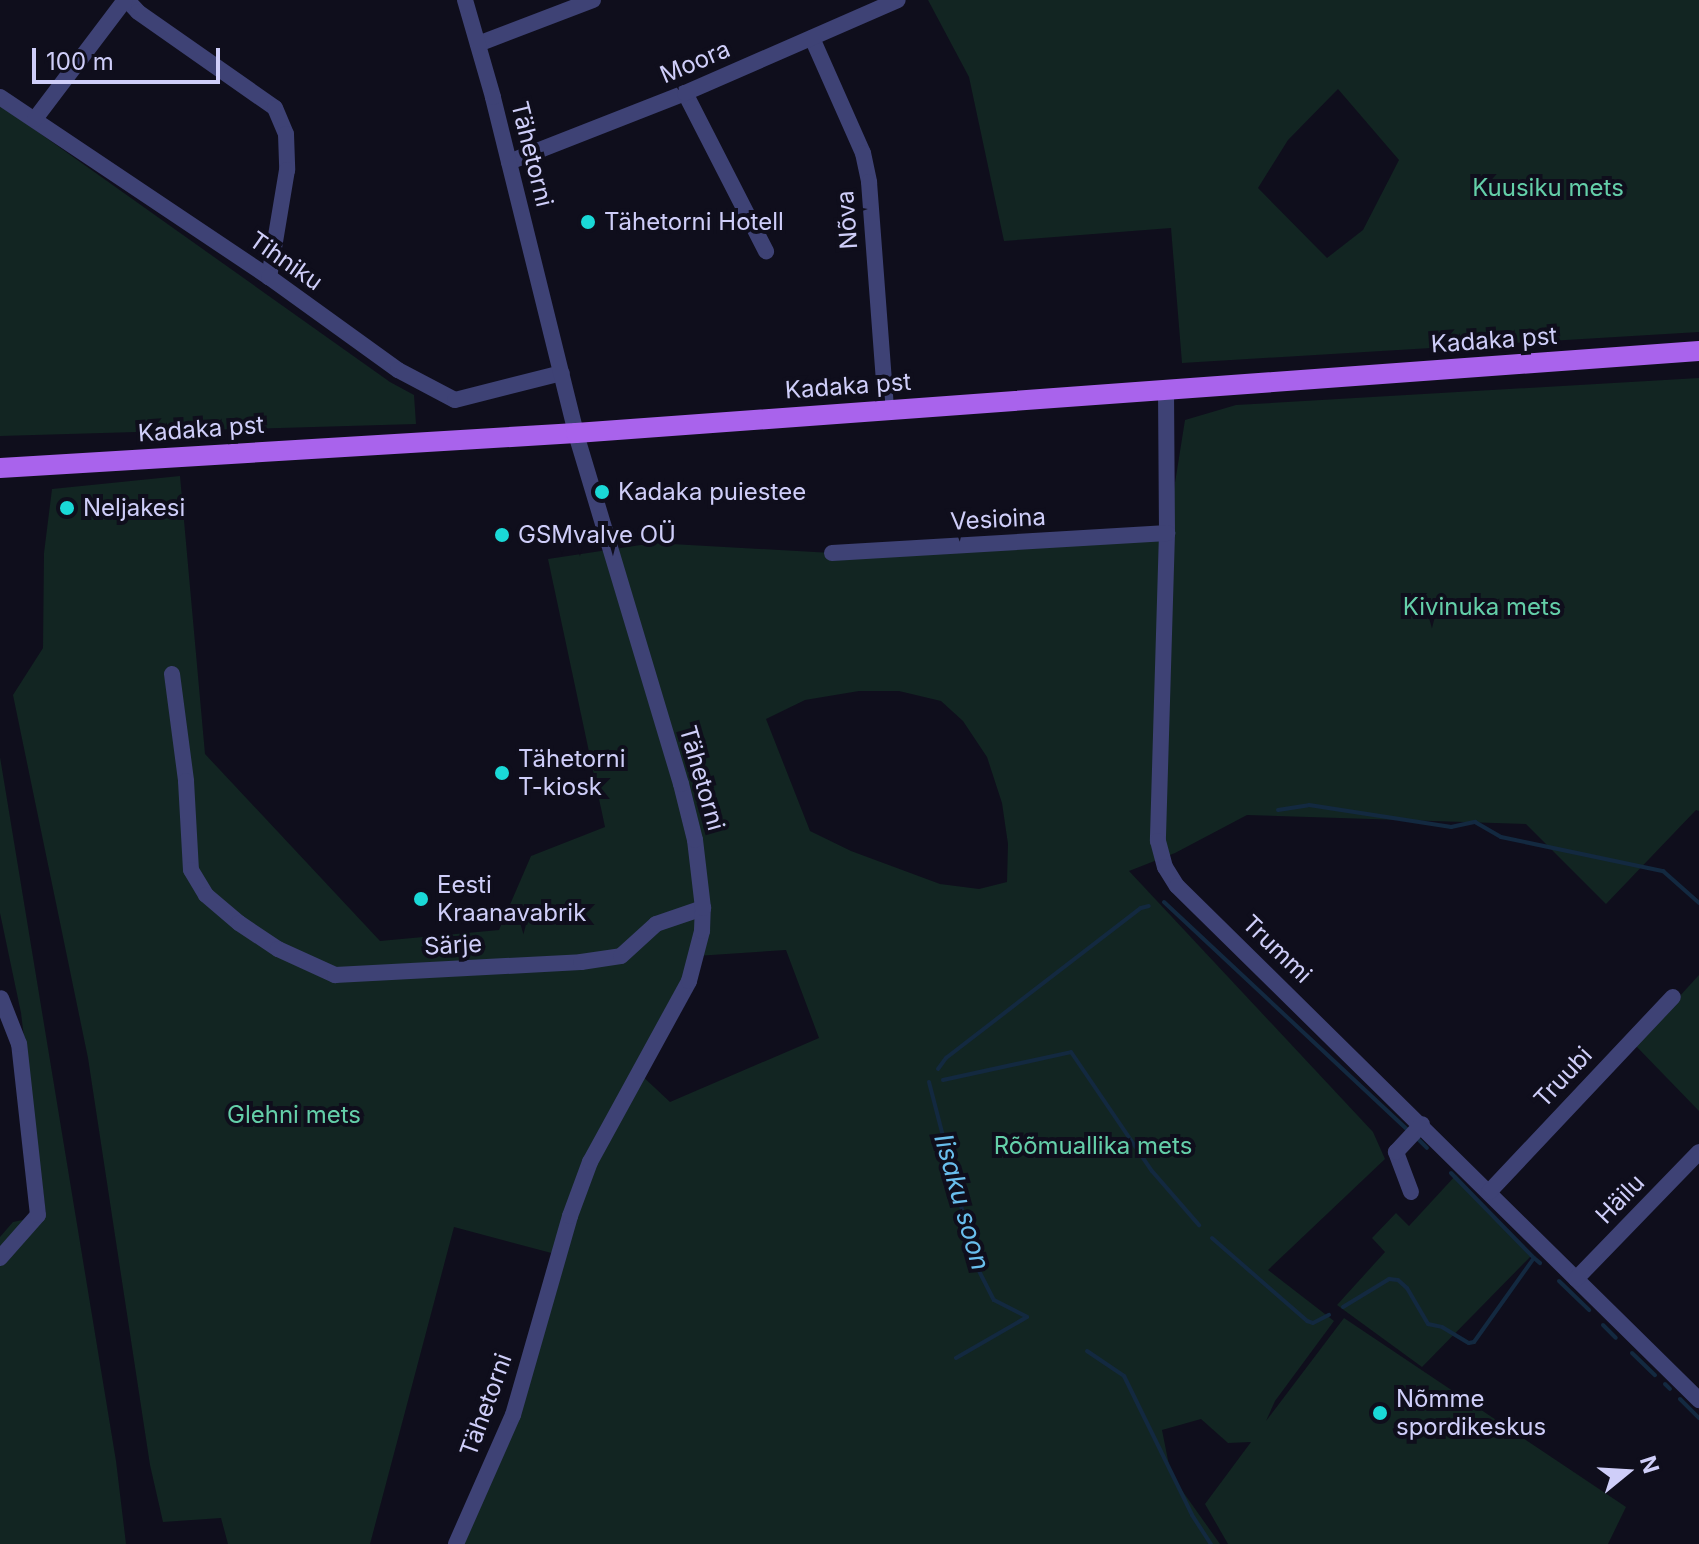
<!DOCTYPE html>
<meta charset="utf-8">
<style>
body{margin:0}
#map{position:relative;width:1699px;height:1544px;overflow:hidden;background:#0f0e1c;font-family:Inter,sans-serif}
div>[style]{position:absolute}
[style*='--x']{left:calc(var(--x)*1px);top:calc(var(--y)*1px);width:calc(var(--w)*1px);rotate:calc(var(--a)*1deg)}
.green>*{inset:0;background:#122522}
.stream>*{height:4px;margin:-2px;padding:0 2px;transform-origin:2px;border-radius:2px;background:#132940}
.minor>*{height:16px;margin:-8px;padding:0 8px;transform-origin:8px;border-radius:8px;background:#3e4275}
.major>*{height:20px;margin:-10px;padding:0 10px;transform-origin:10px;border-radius:10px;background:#a963ec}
.dots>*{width:22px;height:22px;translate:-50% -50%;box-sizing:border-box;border:4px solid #0f0e1c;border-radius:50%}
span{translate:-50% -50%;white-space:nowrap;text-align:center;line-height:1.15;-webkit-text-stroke:8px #0f0e1c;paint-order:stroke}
.street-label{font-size:24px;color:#cfcef9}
.park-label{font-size:24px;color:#64cfa9}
.poi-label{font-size:24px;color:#cfcef9}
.left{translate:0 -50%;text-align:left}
.water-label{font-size:26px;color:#69beed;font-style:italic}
.north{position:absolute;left:1587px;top:1432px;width:80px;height:80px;-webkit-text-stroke:6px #0f0e1c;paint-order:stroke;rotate:72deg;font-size:22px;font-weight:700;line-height:32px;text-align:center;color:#cfcef9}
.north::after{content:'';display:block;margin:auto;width:28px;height:36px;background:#cfcef9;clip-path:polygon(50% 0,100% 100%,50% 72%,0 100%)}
.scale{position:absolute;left:32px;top:48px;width:188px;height:36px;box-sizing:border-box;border:4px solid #cfcef9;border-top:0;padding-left:10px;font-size:24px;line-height:28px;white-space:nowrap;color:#cfcef9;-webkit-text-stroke:6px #0f0e1c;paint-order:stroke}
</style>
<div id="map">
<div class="green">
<i style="clip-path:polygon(evenodd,928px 0,1699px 0,1699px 332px,1182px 363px,1171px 228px,1004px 241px,969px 77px,928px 0,1338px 89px,1399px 160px,1363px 230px,1327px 258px,1258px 188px,1288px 140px,1338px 89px)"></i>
<i style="clip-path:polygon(0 105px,390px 382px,414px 395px,416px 424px,0 436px)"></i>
<i style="clip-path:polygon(evenodd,1699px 378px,1699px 811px,1696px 810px,1606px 904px,1526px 824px,1247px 815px,1175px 853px,1129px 871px,1373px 1132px,1385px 1159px,1268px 1270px,1334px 1321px,1275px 1401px,1266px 1421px,1344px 1318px,1626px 1507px,1608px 1544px,1228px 1544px,1205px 1504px,1251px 1442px,1228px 1443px,1201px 1419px,1162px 1430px,1171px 1475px,1220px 1544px,456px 1544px,513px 1415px,559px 1255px,454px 1227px,370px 1544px,228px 1544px,221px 1518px,163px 1522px,150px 1465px,88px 1058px,13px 695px,43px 648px,44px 553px,52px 489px,180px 476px,205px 754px,380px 941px,499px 930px,531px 856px,605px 827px,548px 559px,654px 543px,832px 553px,1167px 533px,1185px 420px,1236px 405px,1699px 378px,859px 691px,899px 691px,941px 701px,963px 721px,987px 757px,1002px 803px,1008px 844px,1007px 882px,979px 889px,940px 884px,851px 851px,810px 831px,766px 719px,805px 700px,859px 691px,1699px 378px,786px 950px,819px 1038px,670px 1102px,639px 1073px,696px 956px,786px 950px)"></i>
<i style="clip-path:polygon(0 757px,116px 1461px,126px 1544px,0 1544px,0 1237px,13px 1222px,46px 1215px,21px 1013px,0 913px)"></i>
<i style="clip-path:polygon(1699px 975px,1699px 1111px,1635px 1045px)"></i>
<i style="clip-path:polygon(1456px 1175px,1532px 1255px,1422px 1367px,1337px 1305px,1385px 1252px,1372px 1238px,1396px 1213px,1409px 1226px)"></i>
</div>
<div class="stream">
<i style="--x:1278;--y:810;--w:31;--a:-9"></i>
<i style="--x:1309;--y:805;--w:144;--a:8.8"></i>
<i style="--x:1451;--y:827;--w:25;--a:-12"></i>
<i style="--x:1475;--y:822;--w:30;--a:30"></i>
<i style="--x:1501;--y:837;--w:166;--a:11.9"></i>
<i style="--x:1663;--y:871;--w:48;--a:41.6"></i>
<i style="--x:1164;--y:902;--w:333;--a:43.1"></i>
<i style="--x:938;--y:1069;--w:14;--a:-54"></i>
<i style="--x:946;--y:1058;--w:246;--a:-37.6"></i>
<i style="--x:1141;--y:908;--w:8;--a:-14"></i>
<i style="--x:943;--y:1080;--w:131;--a:-12.3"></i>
<i style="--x:1071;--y:1052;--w:144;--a:55.8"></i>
<i style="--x:1152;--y:1171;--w:72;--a:49"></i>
<i style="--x:929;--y:1082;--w:191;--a:75.5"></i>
<i style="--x:977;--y:1267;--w:37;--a:63"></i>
<i style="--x:994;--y:1300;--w:37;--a:27"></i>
<i style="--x:1027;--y:1317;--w:82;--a:150"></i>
<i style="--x:1417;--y:1138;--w:14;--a:45"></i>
<i style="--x:1451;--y:1173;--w:119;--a:45.7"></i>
<i style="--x:1212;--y:1238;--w:126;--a:41.1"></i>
<i style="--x:1307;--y:1321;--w:6;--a:18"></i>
<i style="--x:1313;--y:1323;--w:18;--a:-27"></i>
<i style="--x:1559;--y:1281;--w:42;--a:44"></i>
<i style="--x:1343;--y:1307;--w:54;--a:-31.3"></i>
<i style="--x:1389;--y:1279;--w:9;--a:6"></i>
<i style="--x:1398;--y:1280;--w:12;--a:42"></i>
<i style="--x:1407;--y:1288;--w:42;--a:59.7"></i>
<i style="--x:1428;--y:1324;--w:14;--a:12"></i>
<i style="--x:1442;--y:1327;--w:31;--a:31"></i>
<i style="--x:1469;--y:1343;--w:5;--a:-11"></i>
<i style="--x:1474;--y:1342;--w:103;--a:-54.5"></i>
<i style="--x:1534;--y:1258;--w:8;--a:40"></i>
<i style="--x:1603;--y:1325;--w:18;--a:45"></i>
<i style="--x:1087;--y:1351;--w:45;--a:34"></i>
<i style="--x:1124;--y:1376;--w:155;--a:63.9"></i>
<i style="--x:1192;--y:1515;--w:35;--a:57"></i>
<i style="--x:1632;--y:1353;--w:32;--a:44"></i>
<i style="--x:1665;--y:1384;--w:7;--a:45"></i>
<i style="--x:1680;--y:1399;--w:27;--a:45"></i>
</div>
<div class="minor">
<i style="--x:127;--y:0;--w:16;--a:47"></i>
<i style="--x:138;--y:12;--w:167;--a:35"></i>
<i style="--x:275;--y:108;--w:28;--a:67"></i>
<i style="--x:286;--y:134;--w:36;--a:88"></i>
<i style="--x:287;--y:170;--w:109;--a:99.5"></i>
<i style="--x:812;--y:38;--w:126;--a:66.1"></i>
<i style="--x:863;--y:153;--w:30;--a:78"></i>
<i style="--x:869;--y:182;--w:229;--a:85.7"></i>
<i style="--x:478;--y:44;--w:123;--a:-20.9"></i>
<i style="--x:685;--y:93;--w:178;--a:62.9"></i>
<i style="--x:0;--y:97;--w:324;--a:33.8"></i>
<i style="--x:269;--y:277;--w:159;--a:35.8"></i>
<i style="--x:398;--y:370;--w:64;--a:27.8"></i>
<i style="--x:455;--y:400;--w:110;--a:-14.2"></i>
<i style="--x:35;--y:119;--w:149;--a:-52.9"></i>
<i style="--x:509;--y:162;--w:189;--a:-21.4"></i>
<i style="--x:685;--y:93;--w:232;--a:-23.6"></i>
<i style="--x:1166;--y:390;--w:143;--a:89.6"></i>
<i style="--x:1167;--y:533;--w:308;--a:91.7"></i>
<i style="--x:1158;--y:841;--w:27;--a:75"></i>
<i style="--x:1165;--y:867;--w:22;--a:58"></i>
<i style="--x:1177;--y:886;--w:733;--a:44.56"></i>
<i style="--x:832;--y:553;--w:336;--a:-3.4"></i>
<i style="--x:172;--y:674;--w:108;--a:82.5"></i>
<i style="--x:186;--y:781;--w:89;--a:86.8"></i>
<i style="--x:191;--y:870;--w:29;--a:59"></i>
<i style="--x:206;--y:895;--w:43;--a:40.3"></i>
<i style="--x:239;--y:923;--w:47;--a:33.7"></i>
<i style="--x:278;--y:949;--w:63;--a:24.5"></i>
<i style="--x:335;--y:975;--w:246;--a:-3"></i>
<i style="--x:581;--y:962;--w:40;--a:-8.5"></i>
<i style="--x:621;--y:956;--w:47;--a:-42.4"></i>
<i style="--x:656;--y:924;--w:50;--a:-18.8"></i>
<i style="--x:1411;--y:1192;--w:43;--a:-110.6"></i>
<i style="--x:1396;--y:1152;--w:38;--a:-47"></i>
<i style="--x:1489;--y:1192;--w:268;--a:-46.7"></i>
<i style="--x:0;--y:1258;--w:57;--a:-48.5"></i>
<i style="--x:38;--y:1215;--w:172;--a:-96.3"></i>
<i style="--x:19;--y:1044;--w:49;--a:-111.4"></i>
<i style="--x:1576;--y:1279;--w:177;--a:-45.9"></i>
<i style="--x:456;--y:1544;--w:141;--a:-66.2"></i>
<i style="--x:513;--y:1415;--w:207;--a:-74"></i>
<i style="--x:570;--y:1216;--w:58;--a:-69.7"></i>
<i style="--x:590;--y:1162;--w:206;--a:-61.3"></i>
<i style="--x:689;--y:981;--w:52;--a:-75.4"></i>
<i style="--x:702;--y:931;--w:23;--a:-88"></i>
<i style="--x:703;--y:908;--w:68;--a:-96.7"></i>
<i style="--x:695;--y:840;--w:58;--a:-104"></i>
<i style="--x:681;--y:784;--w:366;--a:-106.7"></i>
<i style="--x:576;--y:433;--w:346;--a:-103.9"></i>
<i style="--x:493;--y:97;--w:101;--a:-106.1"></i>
</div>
<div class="major">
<i style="--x:0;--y:468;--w:577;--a:-3.48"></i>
<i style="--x:576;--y:433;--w:1126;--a:-4.18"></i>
</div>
<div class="dots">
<i style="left:588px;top:222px;background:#1ad9d7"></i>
<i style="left:602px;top:492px;background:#1ad9d7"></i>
<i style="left:67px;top:508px;background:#1ad9d7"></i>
<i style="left:502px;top:535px;background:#1ad9d7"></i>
<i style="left:502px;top:773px;background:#1ad9d7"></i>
<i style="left:421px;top:899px;background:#1ad9d7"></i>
<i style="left:1380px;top:1413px;background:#1ad9d7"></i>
</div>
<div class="street-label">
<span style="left:695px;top:62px;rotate:-23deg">Moora</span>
<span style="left:532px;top:154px;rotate:76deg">Tähetorni</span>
<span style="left:847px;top:220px;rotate:-94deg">Nõva</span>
<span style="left:286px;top:261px;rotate:35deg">Tihniku</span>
<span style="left:1494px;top:340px;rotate:-4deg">Kadaka pst</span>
<span style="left:848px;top:386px;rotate:-4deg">Kadaka pst</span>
<span style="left:201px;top:429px;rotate:-4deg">Kadaka pst</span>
<span style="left:998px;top:519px;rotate:-3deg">Vesioina</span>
<span style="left:702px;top:778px;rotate:74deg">Tähetorni</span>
<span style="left:453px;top:945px;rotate:-3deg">Särje</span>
<span style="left:1277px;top:949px;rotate:44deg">Trummi</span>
<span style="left:1563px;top:1077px;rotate:-47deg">Truubi</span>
<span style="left:1620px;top:1199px;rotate:-46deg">Häilu</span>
<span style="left:486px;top:1405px;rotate:-70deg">Tähetorni</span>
</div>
<div class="park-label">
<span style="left:1548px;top:188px">Kuusiku mets</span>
<span style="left:1482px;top:607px">Kivinuka mets</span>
<span style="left:294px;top:1115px">Glehni mets</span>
<span style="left:1093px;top:1146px">Rõõmuallika mets</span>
</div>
<div class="poi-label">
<span class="left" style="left:604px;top:222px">Tähetorni Hotell</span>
<span class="left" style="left:618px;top:492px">Kadaka puiestee</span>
<span class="left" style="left:83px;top:508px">Neljakesi</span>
<span class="left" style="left:518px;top:535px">GSMvalve OÜ</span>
<span class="left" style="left:518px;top:773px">Tähetorni<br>T-kiosk</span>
<span class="left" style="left:437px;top:899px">Eesti<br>Kraanavabrik</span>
<span class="left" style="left:1396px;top:1413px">Nõmme<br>spordikeskus</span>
</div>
<div class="water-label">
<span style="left:962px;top:1202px;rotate:74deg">Iisaku soon</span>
</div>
<div class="north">N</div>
<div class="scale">100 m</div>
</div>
